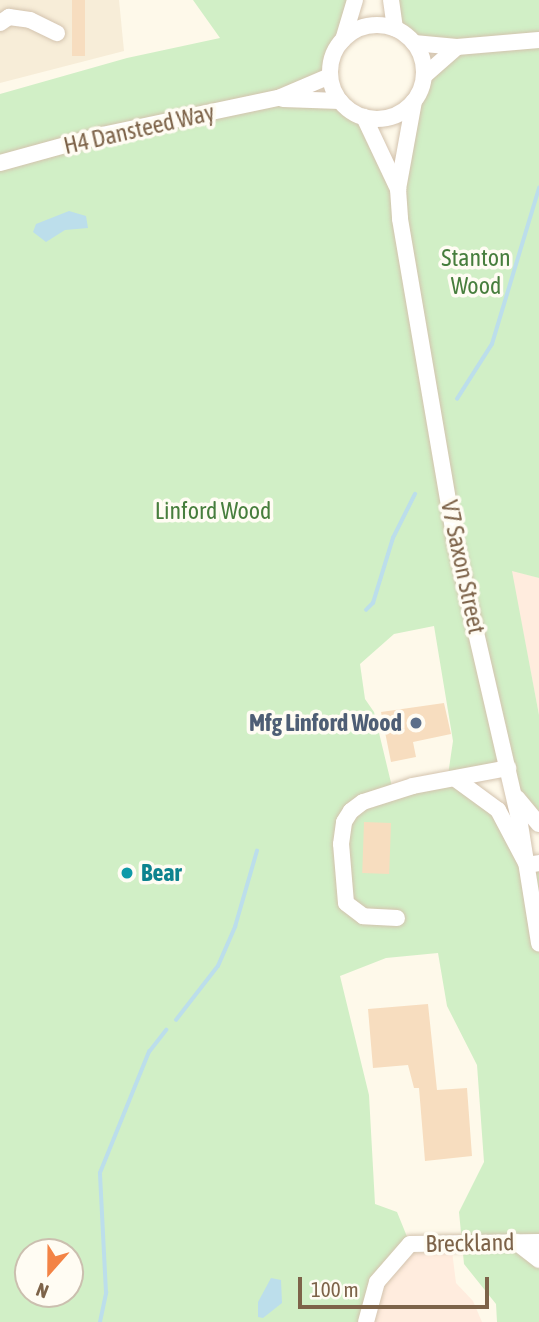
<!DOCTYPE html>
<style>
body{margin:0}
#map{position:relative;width:539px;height:1322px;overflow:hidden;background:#fef9ea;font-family:"Asap Condensed",sans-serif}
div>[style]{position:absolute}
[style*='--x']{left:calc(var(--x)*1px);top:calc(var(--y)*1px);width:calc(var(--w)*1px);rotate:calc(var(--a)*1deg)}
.residential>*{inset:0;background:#f7edd8}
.commercial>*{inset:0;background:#ffecde}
.green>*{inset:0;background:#d1efc6}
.water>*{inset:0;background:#bcdeeb}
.stream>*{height:3.5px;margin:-1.75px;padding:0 1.75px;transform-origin:1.75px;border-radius:1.75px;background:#bcdeeb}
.building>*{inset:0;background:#f7ddbf;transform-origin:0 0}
.roads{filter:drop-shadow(0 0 2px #d3c3ae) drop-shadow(0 0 2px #d3c3ae)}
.minor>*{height:16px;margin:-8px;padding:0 8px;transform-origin:8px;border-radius:8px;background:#fff}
.minor>.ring{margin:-8px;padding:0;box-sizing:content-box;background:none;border:16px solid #fff;border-radius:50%}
.dots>*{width:19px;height:19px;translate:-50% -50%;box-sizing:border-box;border:4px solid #fffcf3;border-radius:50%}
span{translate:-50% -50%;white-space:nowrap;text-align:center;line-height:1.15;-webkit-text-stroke:7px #fffcf3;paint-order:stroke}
.street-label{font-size:24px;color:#7d6349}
.park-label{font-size:24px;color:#477e3d}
.service-label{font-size:24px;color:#4e5e75;font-weight:700}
.right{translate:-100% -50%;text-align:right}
.culture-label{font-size:24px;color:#0d838f;font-weight:700}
.left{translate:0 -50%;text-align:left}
.north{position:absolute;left:14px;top:1238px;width:70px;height:70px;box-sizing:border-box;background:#fffcf3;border:2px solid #cbbfaf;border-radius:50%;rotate:201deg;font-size:19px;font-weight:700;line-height:28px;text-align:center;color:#7d6349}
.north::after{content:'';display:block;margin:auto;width:24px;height:32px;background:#f38345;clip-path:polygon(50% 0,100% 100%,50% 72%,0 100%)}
.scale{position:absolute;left:298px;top:1277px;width:191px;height:32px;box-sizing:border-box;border:4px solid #7d6349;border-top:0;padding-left:9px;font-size:21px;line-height:24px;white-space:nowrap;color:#7d6349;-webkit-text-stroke:5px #fffcf3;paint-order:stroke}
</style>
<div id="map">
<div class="residential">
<i style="clip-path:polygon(0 0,119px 0,124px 51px,0 83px)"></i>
</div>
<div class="commercial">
<i style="clip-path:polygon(511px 570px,539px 578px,539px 715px)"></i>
<i style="clip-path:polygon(452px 1251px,456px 1283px,473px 1301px,482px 1322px,373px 1322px,384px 1284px,413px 1253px)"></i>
</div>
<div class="green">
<i style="clip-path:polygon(evenodd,193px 0,355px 0,330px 76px,280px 97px,340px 101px,364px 117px,397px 188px,414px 102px,424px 76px,456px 47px,414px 43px,395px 29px,391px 0,539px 0,539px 578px,512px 571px,539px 715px,539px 824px,508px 769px,459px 780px,479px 793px,527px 865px,539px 863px,539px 1242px,518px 1242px,539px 1260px,539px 1322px,497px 1322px,496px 1304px,464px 1264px,459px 1212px,484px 1162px,477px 1065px,447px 1006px,438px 953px,386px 958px,340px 976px,369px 1095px,375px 1204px,397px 1212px,410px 1244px,393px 1261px,366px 1322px,0 1322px,0 94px,127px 58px,220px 38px,193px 0,434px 626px,453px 741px,447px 782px,393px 791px,374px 712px,365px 699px,360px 664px,394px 634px,434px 626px,193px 0,28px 1252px,70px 1252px,70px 1294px,28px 1294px,28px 1252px)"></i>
</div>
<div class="water">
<i style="clip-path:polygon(69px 211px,86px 216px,88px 228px,65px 230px,46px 242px,33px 232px,36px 224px)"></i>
<i style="clip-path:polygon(271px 1278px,281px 1280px,282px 1303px,263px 1318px,258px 1317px,258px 1302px)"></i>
</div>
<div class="stream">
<i style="--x:457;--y:399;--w:65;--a:-57.5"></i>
<i style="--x:492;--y:344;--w:163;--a:-73.2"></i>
<i style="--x:366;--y:610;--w:10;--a:-45"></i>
<i style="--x:373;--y:603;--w:68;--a:-72.9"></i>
<i style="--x:393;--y:538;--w:49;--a:-63.4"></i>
<i style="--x:176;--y:1020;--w:68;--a:-52.1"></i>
<i style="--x:218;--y:966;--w:43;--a:-66.4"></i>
<i style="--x:235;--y:927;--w:79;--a:-73.9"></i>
<i style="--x:100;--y:1322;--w:30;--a:-78"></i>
<i style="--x:106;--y:1293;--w:120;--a:-92.9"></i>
<i style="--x:100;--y:1173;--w:131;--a:-68"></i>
<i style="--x:149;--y:1052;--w:28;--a:-52"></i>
</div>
<div class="building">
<i style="left:72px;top:0;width:13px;height:56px"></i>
<i style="clip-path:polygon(444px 703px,451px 734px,413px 742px,416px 757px,391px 762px,381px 712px)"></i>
<i style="left:364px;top:822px;width:27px;height:51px;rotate:2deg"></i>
<i style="clip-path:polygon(428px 1004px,437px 1090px,467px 1088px,472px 1156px,425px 1161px,419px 1088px,414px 1088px,408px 1065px,373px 1068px,368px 1009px)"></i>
</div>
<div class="roads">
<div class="minor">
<i style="--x:391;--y:0;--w:29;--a:82"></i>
<i style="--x:0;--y:23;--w:11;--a:-34"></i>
<i style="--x:9;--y:17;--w:21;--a:8"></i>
<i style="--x:30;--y:20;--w:30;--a:26"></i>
<i class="ring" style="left:330px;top:25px;width:78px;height:78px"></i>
<i style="--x:343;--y:40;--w:42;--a:-73.3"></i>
<i style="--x:414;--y:43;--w:43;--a:5.3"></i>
<i style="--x:457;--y:47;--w:82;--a:-4.9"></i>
<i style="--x:424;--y:76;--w:44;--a:-41.3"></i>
<i style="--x:283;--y:99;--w:57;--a:2"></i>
<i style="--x:414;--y:101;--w:89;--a:100.3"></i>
<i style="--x:398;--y:189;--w:30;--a:86"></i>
<i style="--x:400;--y:219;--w:332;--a:80.3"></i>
<i style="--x:456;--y:546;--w:279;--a:77"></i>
<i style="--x:519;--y:818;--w:127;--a:80.9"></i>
<i style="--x:364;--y:117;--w:80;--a:64.7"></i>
<i style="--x:0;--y:163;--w:106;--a:-15.4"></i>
<i style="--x:102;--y:135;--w:180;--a:-11.9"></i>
<i style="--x:278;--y:98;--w:56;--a:-22.9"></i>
<i style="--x:457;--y:780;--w:51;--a:36.2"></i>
<i style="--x:498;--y:810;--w:62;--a:62.2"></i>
<i style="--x:527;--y:865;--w:12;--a:-9"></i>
<i style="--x:517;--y:798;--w:34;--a:50"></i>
<i style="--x:397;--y:918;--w:34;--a:-177"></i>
<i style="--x:363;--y:916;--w:21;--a:-143"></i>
<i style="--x:346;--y:903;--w:59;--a:-94.8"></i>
<i style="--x:341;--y:844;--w:22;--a:-82"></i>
<i style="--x:344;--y:822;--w:13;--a:-58"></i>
<i style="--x:351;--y:811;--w:15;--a:-37"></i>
<i style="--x:363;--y:802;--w:52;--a:-17.7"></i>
<i style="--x:413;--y:786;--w:97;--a:-10.7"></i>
<i style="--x:516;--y:1242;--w:29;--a:38"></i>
<i style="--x:366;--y:1322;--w:41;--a:-74.6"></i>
<i style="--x:377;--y:1282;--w:50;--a:-49"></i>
<i style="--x:410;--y:1244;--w:129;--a:-0.9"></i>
</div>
</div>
<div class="dots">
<i style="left:416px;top:723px;background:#5c6f8a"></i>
<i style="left:127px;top:873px;background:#0f9aa8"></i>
</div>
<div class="street-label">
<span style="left:139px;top:129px;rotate:-13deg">H4 Dansteed Way</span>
<span style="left:463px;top:567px;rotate:78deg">V7 Saxon Street</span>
<span style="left:470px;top:1243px;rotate:-1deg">Breckland</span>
</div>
<div class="park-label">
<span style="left:476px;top:272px">Stanton<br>Wood</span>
<span style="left:213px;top:511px">Linford Wood</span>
</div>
<div class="service-label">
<span class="right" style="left:402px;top:723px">Mfg Linford Wood</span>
</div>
<div class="culture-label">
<span class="left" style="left:141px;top:873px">Bear</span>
</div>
<div class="north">N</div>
<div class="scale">100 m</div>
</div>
